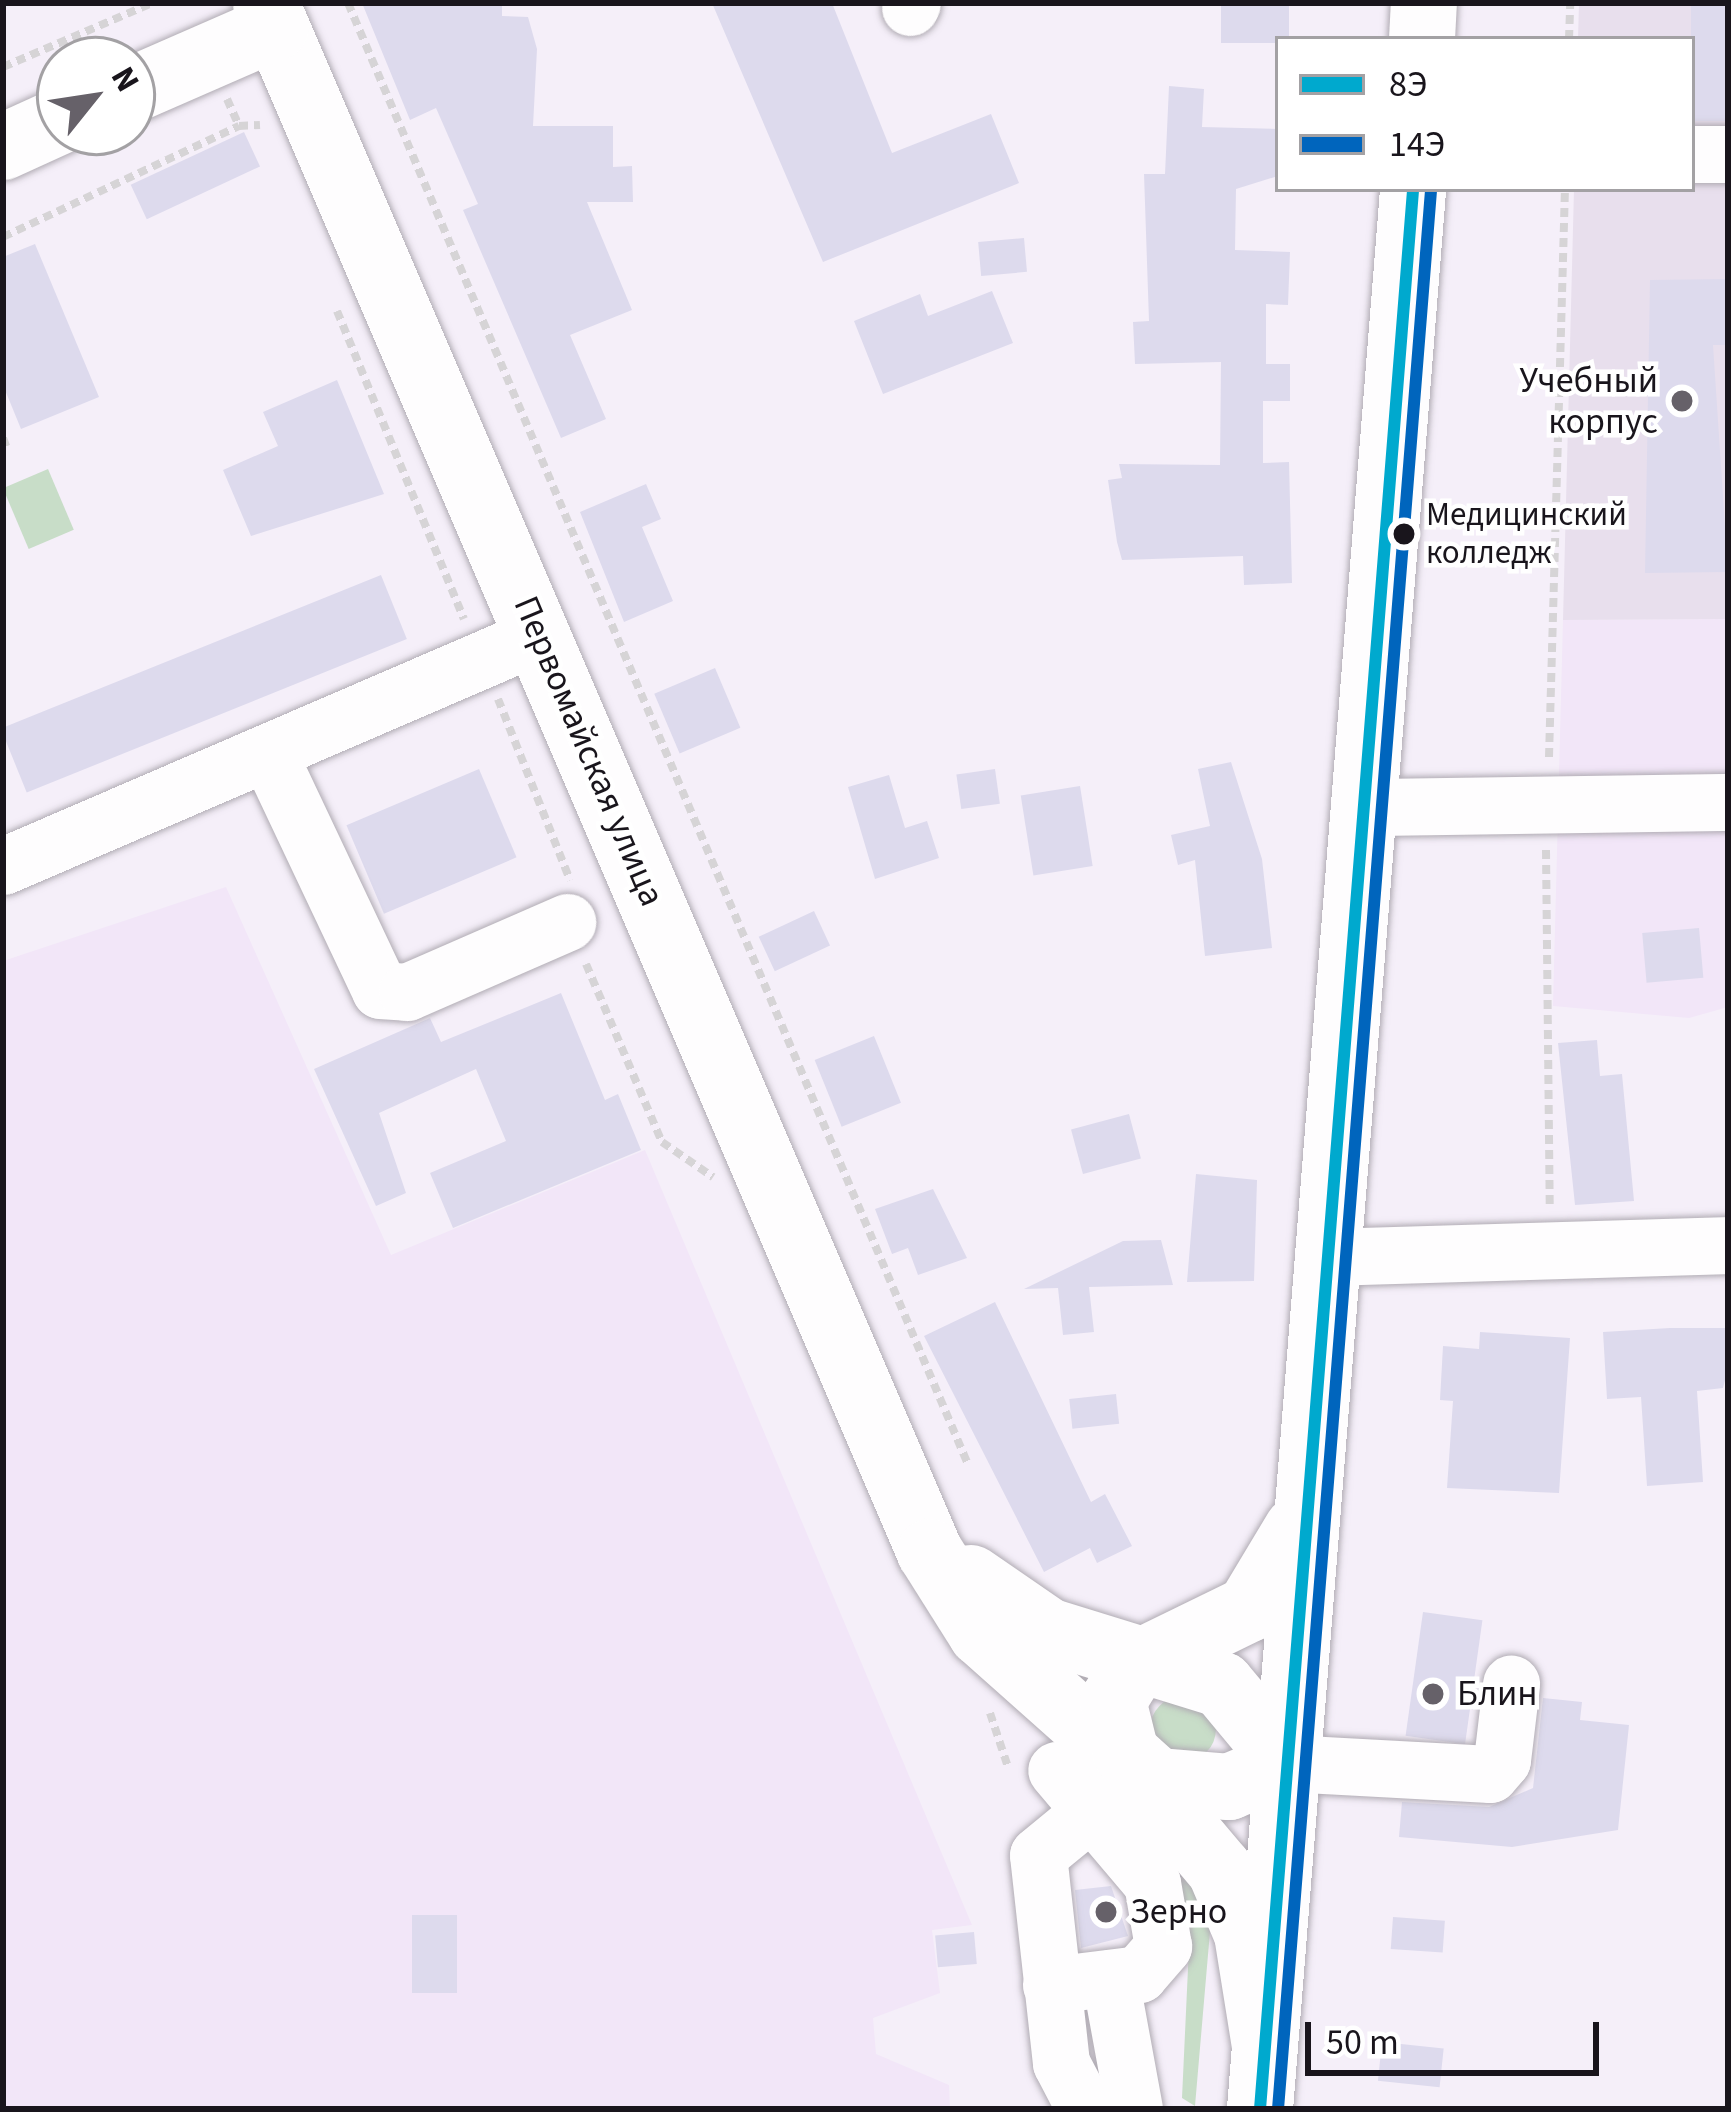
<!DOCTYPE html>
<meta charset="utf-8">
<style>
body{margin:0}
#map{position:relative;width:1731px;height:2112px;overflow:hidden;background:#f5eff9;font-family:"Source Sans 3",sans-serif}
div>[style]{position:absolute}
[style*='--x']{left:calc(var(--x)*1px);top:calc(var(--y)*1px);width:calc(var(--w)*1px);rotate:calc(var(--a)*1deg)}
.built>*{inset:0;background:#f2e6f8}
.education>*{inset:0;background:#e8dfed}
.green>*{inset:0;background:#c8ddc8;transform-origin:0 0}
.round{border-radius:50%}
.building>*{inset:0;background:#dddaed;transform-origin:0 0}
.path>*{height:8px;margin-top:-4px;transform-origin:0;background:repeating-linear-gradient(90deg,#d6d4d6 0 9px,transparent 0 15px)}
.roads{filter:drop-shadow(0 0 3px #b1acb4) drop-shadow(0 0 3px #b1acb4)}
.minor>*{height:57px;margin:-28.5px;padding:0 28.5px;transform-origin:28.5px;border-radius:28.5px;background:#fefdfe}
.major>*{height:66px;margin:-33px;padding:0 33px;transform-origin:33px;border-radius:33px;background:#fefdfe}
.bus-1>*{height:12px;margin:-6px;padding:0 6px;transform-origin:6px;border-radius:6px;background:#00a9ce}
.bus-2>*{height:12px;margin:-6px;padding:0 6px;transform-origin:6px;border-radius:6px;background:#0065bd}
.dots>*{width:33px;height:33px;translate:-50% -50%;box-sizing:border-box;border:6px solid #fff;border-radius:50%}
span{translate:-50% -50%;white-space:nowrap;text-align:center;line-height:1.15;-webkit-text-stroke:9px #fff;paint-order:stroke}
.bus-label{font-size:33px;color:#19151c}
.left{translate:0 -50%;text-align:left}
.poi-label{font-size:36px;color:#19151c}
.right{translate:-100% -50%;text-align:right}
.street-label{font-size:36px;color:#19151c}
.frame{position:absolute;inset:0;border:6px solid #19151c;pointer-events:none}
.legend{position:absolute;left:1275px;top:36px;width:420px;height:156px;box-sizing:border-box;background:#fff;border:3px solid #a3a1a4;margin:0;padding:15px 21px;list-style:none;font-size:36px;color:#19151c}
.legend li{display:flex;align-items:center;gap:24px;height:60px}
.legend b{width:60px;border:3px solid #a3a1a4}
.north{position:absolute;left:36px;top:36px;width:120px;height:120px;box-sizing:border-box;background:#fff;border:3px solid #a3a1a4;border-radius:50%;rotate:60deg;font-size:33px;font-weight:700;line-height:48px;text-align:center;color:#19151c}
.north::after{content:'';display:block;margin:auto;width:42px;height:54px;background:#666169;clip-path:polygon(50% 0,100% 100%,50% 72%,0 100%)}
.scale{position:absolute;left:1305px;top:2022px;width:294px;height:54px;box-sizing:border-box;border:6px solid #19151c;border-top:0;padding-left:15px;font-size:36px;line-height:42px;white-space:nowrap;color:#19151c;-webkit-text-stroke:9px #fff;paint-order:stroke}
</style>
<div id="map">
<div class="built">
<i style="clip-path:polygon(1728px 619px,1728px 1007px,1689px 1018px,1553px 1006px,1563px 620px)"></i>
<i style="clip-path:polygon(226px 887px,391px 1255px,645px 1150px,972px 1925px,932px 1930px,940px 1993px,873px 2018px,876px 2054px,949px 2085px,950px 2109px,3px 2109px,3px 961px)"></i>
</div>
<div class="education">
<i style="clip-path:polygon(1579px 3px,1728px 3px,1728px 619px,1563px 620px,1574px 189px,1692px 189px,1692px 39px,1578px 39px)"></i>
</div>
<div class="green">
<i style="left:48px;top:469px;width:66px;height:49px;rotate:67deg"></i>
<i class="round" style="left:1150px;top:1696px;width:66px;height:66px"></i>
<i style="clip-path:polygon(1131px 1821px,1173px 1848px,1211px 1920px,1195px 2106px,1182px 2098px,1190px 1925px)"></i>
</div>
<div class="building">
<i style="clip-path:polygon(362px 3px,502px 3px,502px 16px,528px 17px,537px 49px,533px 126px,613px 126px,613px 167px,632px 166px,633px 202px,587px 202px,632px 310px,570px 335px,606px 419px,561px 438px,463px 210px,478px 204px,436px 108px,410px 120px)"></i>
<i style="clip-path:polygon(712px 3px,832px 3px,892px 153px,991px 114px,1019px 183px,823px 262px)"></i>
<i style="left:1221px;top:3px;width:68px;height:40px"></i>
<i style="left:1691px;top:3px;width:37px;height:118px"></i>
<i style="clip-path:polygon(1169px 86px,1204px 89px,1202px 127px,1278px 129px,1278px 176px,1236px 189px,1235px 250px,1290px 252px,1288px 305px,1266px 304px,1266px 364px,1290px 364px,1290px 401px,1263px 401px,1263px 463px,1289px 462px,1292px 583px,1244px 585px,1243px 556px,1122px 560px,1117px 542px,1108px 480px,1122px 478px,1119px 464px,1220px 465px,1221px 362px,1135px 364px,1133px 322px,1149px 321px,1144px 174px,1165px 174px)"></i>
<i style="left:244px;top:132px;width:38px;height:125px;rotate:65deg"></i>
<i style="left:1024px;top:238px;width:34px;height:46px;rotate:85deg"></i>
<i style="clip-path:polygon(35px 244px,99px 397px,21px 429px,3px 385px,3px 257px)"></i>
<i style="clip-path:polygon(1728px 279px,1728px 345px,1713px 345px,1728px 572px,1645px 573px,1650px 280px)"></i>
<i style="clip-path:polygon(992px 291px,1013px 343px,883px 394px,854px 321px,920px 294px,928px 316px)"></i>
<i style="clip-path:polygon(337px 380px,384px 494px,251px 536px,223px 470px,278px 446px,263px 412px)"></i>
<i style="clip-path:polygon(646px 484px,661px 519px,642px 527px,673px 601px,624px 622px,580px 512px)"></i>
<i style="left:381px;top:575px;width:69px;height:410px;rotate:68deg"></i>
<i style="left:715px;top:668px;width:65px;height:66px;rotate:67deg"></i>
<i style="clip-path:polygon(1231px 762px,1262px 859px,1272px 948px,1205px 956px,1195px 860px,1178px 865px,1171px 835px,1210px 826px,1198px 769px)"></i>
<i style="left:479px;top:769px;width:96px;height:144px;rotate:67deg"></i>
<i style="left:995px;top:769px;width:35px;height:39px;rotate:82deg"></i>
<i style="clip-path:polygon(889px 775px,905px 828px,927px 821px,939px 858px,875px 879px,848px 787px)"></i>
<i style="left:1080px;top:786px;width:81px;height:60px;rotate:81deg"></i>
<i style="left:814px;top:911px;width:38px;height:61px;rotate:65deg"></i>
<i style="left:1699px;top:928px;width:50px;height:57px;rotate:85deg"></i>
<i style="clip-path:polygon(561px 993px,605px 1100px,618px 1094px,641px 1150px,453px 1228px,430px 1173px,506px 1141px,476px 1069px,379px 1113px,406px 1193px,376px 1206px,314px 1069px,430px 1018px,441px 1042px)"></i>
<i style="left:874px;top:1036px;width:72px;height:64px;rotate:68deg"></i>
<i style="clip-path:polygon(1597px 1040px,1600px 1076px,1622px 1074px,1634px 1201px,1575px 1205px,1558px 1043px)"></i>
<i style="left:1129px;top:1114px;width:46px;height:60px;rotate:75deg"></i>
<i style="clip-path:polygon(1196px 1174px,1257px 1180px,1254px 1281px,1187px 1282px)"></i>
<i style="clip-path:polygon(933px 1189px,967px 1258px,918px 1275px,908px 1248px,892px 1254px,875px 1209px)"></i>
<i style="clip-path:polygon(1161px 1240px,1173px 1285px,1089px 1287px,1094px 1332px,1063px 1335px,1058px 1288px,1024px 1289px,1123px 1241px)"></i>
<i style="clip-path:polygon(995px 1302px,1091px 1502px,1105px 1494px,1132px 1546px,1097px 1563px,1090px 1548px,1044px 1572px,924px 1336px)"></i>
<i style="clip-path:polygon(1670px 1328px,1728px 1328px,1728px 1369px,1723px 1388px,1697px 1391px,1703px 1482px,1647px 1486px,1641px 1397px,1607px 1399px,1603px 1332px)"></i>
<i style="clip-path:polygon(1480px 1332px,1570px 1338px,1559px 1493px,1447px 1488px,1453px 1401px,1440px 1400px,1443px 1346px,1479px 1349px)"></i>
<i style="left:1116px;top:1394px;width:30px;height:47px;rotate:84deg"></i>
<i style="left:1423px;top:1612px;width:60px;height:125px;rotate:8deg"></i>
<i style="clip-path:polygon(1543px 1698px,1582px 1702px,1580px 1720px,1629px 1725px,1618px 1830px,1512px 1847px,1399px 1837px,1402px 1802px,1489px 1807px,1533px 1788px)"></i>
<i style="clip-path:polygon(1111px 1886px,1128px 1936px,1081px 1948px,1075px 1890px)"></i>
<i style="left:412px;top:1915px;width:45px;height:78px"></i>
<i style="left:1393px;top:1917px;width:52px;height:32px;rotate:4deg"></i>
<i style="left:974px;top:1932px;width:32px;height:39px;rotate:85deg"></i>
<i style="left:1382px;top:2042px;width:62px;height:39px;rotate:6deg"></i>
</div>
<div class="path">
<i style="--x:348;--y:3;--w:1587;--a:67.01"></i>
<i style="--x:1569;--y:39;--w:36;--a:-88"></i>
<i style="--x:3;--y:67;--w:162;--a:-23.2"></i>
<i style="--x:227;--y:99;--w:30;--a:66"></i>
<i style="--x:239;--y:126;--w:21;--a:-3"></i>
<i style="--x:3;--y:237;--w:261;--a:-25.2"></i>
<i style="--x:337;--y:311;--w:333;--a:67.6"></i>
<i style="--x:3;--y:438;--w:9;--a:69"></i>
<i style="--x:498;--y:699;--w:195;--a:68.3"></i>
<i style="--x:1549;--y:757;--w:568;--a:-88.39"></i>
<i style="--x:1546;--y:850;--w:357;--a:89.4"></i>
<i style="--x:586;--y:964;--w:194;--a:66.9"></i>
<i style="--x:662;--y:1142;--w:62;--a:34.5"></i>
<i style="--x:990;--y:1713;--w:57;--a:71.6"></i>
</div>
<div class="roads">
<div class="minor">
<i style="--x:910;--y:7;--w:4;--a:-63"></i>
<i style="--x:1692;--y:154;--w:36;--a:0"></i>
<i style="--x:268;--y:753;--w:262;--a:64.7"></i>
<i style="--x:380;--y:990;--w:27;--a:4"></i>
<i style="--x:407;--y:992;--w:175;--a:-23.6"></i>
<i style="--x:1371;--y:807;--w:357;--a:-0.8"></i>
<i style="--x:3;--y:866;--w:584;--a:-23.31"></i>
<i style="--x:1330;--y:1257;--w:398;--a:-1.7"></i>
<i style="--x:1287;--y:1763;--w:203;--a:3.1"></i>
<i style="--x:1490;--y:1774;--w:18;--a:-49"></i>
<i style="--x:1502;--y:1760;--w:77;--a:-83.2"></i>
<i style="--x:1110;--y:1978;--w:133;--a:79.6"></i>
<i style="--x:1051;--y:1985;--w:89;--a:-7.1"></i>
<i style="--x:1139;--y:1974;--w:37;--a:-49"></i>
<i style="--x:1163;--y:1946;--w:64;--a:-99.9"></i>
<i style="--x:1152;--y:1883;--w:148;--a:-130.3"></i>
<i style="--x:1085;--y:2109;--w:52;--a:-117.6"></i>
<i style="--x:1061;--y:2063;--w:209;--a:-96.3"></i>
<i style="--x:1038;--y:1855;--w:129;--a:-39.4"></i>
</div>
<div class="major">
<i style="--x:266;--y:3;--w:1685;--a:66.8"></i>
<i style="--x:930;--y:1552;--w:96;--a:57.8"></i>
<i style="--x:981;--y:1633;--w:210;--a:41.7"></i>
<i style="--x:1138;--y:1773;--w:127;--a:49.8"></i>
<i style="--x:1220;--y:1870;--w:69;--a:67.1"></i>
<i style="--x:1247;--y:1934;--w:114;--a:80.9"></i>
<i style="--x:1422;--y:39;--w:36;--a:-87"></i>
<i style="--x:132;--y:90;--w:157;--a:-23.6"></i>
<i style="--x:3;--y:147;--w:63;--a:-24.5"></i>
<i style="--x:971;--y:1578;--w:93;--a:34.5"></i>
<i style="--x:1048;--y:1631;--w:182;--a:17.2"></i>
<i style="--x:1222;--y:1685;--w:102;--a:50.2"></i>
<i style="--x:1287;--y:1763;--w:63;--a:157.5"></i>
<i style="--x:1229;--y:1787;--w:72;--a:-175.2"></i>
<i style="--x:1157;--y:1781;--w:42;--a:-137.9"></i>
<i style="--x:1126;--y:1753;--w:54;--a:-104"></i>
<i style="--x:1113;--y:1701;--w:44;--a:-58.1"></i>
<i style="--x:1136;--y:1664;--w:126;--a:-26"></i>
<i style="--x:1249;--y:1609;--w:93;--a:-59"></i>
<i style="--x:1260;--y:2109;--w:1926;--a:-85.44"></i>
</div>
</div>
<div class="bus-1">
<i style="--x:1260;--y:2109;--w:1926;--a:-85.44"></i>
</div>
<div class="bus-2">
<i style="--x:1278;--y:2109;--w:1925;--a:-85.44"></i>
</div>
<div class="dots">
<i style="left:1682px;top:401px;background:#666169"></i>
<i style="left:1404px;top:534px;background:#19151c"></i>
<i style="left:1433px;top:1694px;background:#666169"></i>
<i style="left:1106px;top:1912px;background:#666169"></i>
</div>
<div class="bus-label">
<span class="left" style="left:1426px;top:534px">Медицинский<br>колледж</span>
</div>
<div class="poi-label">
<span class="right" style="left:1658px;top:401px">Учебный<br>корпус</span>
<span class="left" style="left:1457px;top:1694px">Блин</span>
<span class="left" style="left:1130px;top:1912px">Зерно</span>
</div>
<div class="street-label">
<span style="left:589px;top:751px;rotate:67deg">Первомайская улица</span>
</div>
<div class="frame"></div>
<ul class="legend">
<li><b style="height:15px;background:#00a9ce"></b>8Э</li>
<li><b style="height:15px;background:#0065bd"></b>14Э</li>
</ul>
<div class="north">N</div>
<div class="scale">50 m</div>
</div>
